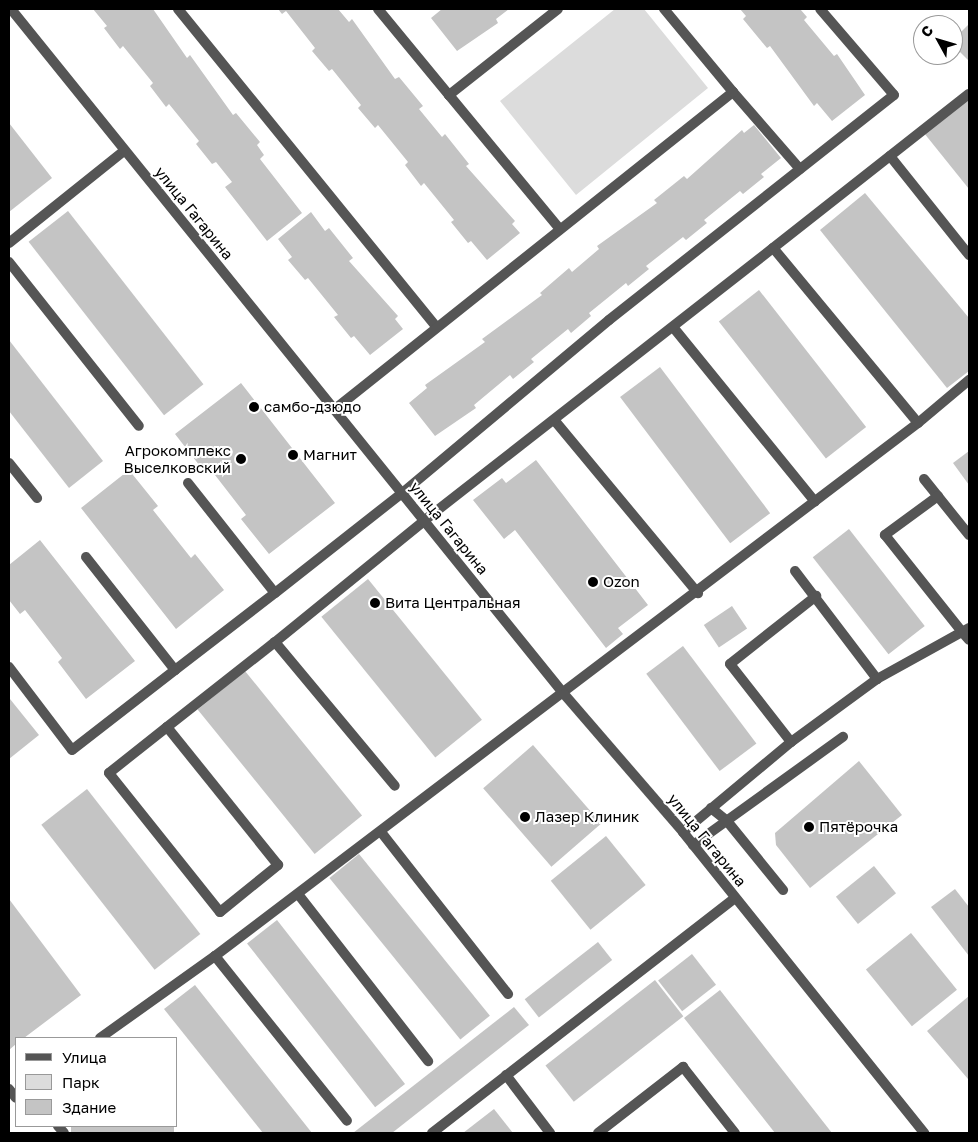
<!DOCTYPE html>
<meta charset="utf-8">
<style>
body{margin:0}
#map{position:relative;width:978px;height:1142px;overflow:hidden;background:#fff;font-family:"Golos Text",sans-serif}
div>[style]{position:absolute}
[style*='--x']{left:calc(var(--x)*1px);top:calc(var(--y)*1px);width:calc(var(--w)*1px);rotate:calc(var(--a)*1deg)}
.green>*{inset:0;background:#dcdcdc}
.building>*{inset:0;background:#c4c4c4;transform-origin:0 0}
.service>*{height:10px;margin:-5px;padding:0 5px;transform-origin:5px;border-radius:5px;background:#555}
.minor>*{height:10px;margin:-5px;padding:0 5px;transform-origin:5px;border-radius:5px;background:#555}
.tertiary>*{height:10px;margin:-5px;padding:0 5px;transform-origin:5px;border-radius:5px;background:#555}
.dots>*{width:14px;height:14px;translate:-50% -50%;box-sizing:border-box;border:2px solid #fff;border-radius:50%}
span{translate:-50% -50%;white-space:nowrap;text-align:center;line-height:1.15;-webkit-text-stroke:4px #fff;paint-order:stroke}
.street-label{font-size:15px;color:#000}
.poi-label{font-size:15px;color:#000}
.left{translate:0 -50%;text-align:left}
.right{translate:-100% -50%;text-align:right}
.frame{position:absolute;inset:0;border:10px solid #000;pointer-events:none}
.legend{position:absolute;left:15px;top:1037px;width:162px;height:90px;box-sizing:border-box;background:#fff;border:1px solid #999;margin:0;padding:6px 9px;list-style:none;font-size:15px;color:#000}
.legend li{display:flex;align-items:center;gap:10px;height:25px}
.legend b{width:25px;border:1px solid #999}
.north{position:absolute;left:913px;top:15px;width:50px;height:50px;box-sizing:border-box;background:#fff;border:1px solid #999;border-radius:50%;rotate:309deg;font-size:14px;font-weight:700;line-height:20px;text-align:center;color:#000}
.north::after{content:'';display:block;margin:auto;width:18px;height:22px;background:#000;clip-path:polygon(50% 0,100% 100%,50% 72%,0 100%)}
</style>
<div id="map">
<div class="green">
<i style="clip-path:polygon(615px 9px,644px 9px,708px 88px,576px 195px,500px 101px)"></i>
</div>
<div class="building">
<i style="clip-path:polygon(93px 9px,153px 9px,187px 58px,190px 55px,233px 115px,236px 113px,260px 142px,257px 145px,264px 155px,260px 159px,302px 213px,267px 241px,225px 187px,232px 182px,216px 162px,212px 164px,196px 144px,199px 141px,169px 104px,166px 107px,150px 86px,153px 83px,123px 46px,120px 49px,104px 28px,107px 26px)"></i>
<i style="clip-path:polygon(278px 9px,338px 9px,349px 22px,352px 19px,395px 79px,399px 77px,423px 106px,419px 109px,442px 137px,445px 134px,469px 164px,466px 166px,515px 221px,512px 224px,520px 233px,487px 260px,471px 241px,468px 243px,451px 222px,454px 220px,424px 183px,421px 186px,405px 165px,408px 162px,378px 125px,375px 128px,358px 108px,361px 105px,332px 69px,329px 71px,312px 51px,315px 48px,286px 11px,282px 14px)"></i>
<i style="clip-path:polygon(442px 9px,509px 9px,496px 19px,498px 23px,457px 51px,431px 18px)"></i>
<i style="clip-path:polygon(740px 9px,800px 9px,807px 17px,804px 20px,834px 56px,837px 54px,865px 95px,832px 121px,817px 103px,814px 106px,770px 46px,767px 48px,743px 19px,746px 16px)"></i>
<i style="clip-path:polygon(969px 24px,969px 61px,953px 45px,953px 40px)"></i>
<i style="clip-path:polygon(969px 96px,969px 189px,924px 133px)"></i>
<i style="clip-path:polygon(9px 123px,52px 178px,9px 212px)"></i>
<i style="clip-path:polygon(754px 125px,781px 158px,761px 174px,764px 177px,743px 194px,740px 191px,704px 220px,707px 223px,686px 240px,683px 237px,646px 266px,649px 269px,628px 286px,626px 283px,589px 313px,591px 316px,571px 333px,568px 329px,531px 359px,534px 362px,513px 379px,510px 375px,474px 405px,476px 408px,435px 436px,409px 403px,427px 388px,425px 385px,485px 342px,482px 339px,542px 295px,540px 293px,569px 268px,572px 272px,599px 249px,597px 246px,657px 203px,654px 200px,684px 176px,687px 179px,742px 130px,744px 133px)"></i>
<i style="clip-path:polygon(865px 193px,969px 318px,969px 371px,947px 388px,820px 230px)"></i>
<i style="left:68px;top:211px;width:220px;height:50px;rotate:52deg"></i>
<i style="clip-path:polygon(311px 212px,325px 231px,329px 228px,353px 258px,349px 261px,398px 316px,395px 319px,403px 329px,370px 355px,354px 336px,351px 338px,334px 317px,338px 315px,308px 278px,305px 280px,288px 260px,292px 257px,278px 239px)"></i>
<i style="left:759px;top:290px;width:174px;height:51px;rotate:52deg"></i>
<i style="clip-path:polygon(9px 340px,103px 461px,69px 488px,9px 411px)"></i>
<i style="left:660px;top:367px;width:183px;height:50px;rotate:53deg"></i>
<i style="clip-path:polygon(241px 383px,335px 503px,269px 554px,241px 519px,246px 515px,208px 466px,203px 470px,175px 434px)"></i>
<i style="clip-path:polygon(969px 451px,969px 485px,953px 463px)"></i>
<i style="clip-path:polygon(536px 460px,648px 605px,618px 628px,623px 634px,606px 648px,515px 530px,504px 539px,473px 500px,502px 478px,506px 483px)"></i>
<i style="clip-path:polygon(129px 470px,158px 506px,153px 510px,191px 558px,195px 554px,224px 590px,176px 629px,81px 508px)"></i>
<i style="left:849px;top:529px;width:123px;height:46px;rotate:52deg"></i>
<i style="clip-path:polygon(40px 540px,135px 661px,86px 699px,58px 662px,62px 658px,25px 610px,20px 614px,9px 600px,9px 565px)"></i>
<i style="left:368px;top:579px;width:181px;height:60px;rotate:51deg"></i>
<i style="left:732px;top:606px;width:27px;height:34px;rotate:56deg"></i>
<i style="left:683px;top:646px;width:122px;height:46px;rotate:53deg"></i>
<i style="left:245px;top:671px;width:186px;height:61px;rotate:51deg"></i>
<i style="clip-path:polygon(10px 699px,39px 735px,9px 759px,9px 701px)"></i>
<i style="left:533px;top:745px;width:104px;height:66px;rotate:49deg"></i>
<i style="clip-path:polygon(859px 761px,902px 815px,810px 888px,776px 845px,775px 833px)"></i>
<i style="left:87px;top:789px;width:184px;height:58px;rotate:52deg"></i>
<i style="left:606px;top:836px;width:63px;height:71px;rotate:51deg"></i>
<i style="left:359px;top:854px;width:208px;height:38px;rotate:51deg"></i>
<i style="left:874px;top:866px;width:35px;height:49px;rotate:51deg"></i>
<i style="clip-path:polygon(955px 889px,969px 907px,969px 956px,931px 907px)"></i>
<i style="clip-path:polygon(9px 899px,81px 995px,24px 1038px,16px 1038px,16px 1044px,9px 1050px)"></i>
<i style="left:277px;top:920px;width:208px;height:38px;rotate:52deg"></i>
<i style="left:911px;top:933px;width:73px;height:58px;rotate:51deg"></i>
<i style="left:598px;top:942px;width:23px;height:93px;rotate:52deg"></i>
<i style="left:692px;top:954px;width:39px;height:43px;rotate:52deg"></i>
<i style="left:655px;top:980px;width:46px;height:139px;rotate:52deg"></i>
<i style="clip-path:polygon(195px 985px,312px 1133px,263px 1133px,164px 1009px)"></i>
<i style="clip-path:polygon(720px 990px,832px 1133px,775px 1133px,684px 1018px)"></i>
<i style="clip-path:polygon(969px 996px,969px 1078px,968px 1079px,927px 1031px)"></i>
<i style="clip-path:polygon(514px 1007px,529px 1025px,392px 1133px,353px 1133px)"></i>
<i style="clip-path:polygon(494px 1109px,513px 1133px,463px 1133px)"></i>
<i style="left:71px;top:1126px;width:103px;height:9px"></i>
</div>
<div class="service">
<i style="--x:178;--y:9;--w:409;--a:50.9"></i>
<i style="--x:378;--y:9;--w:112;--a:50.5"></i>
<i style="--x:558;--y:9;--w:139;--a:141.7"></i>
<i style="--x:449;--y:95;--w:174;--a:50.4"></i>
<i style="--x:733;--y:92;--w:102;--a:49"></i>
<i style="--x:890;--y:156;--w:127;--a:51.4"></i>
<i style="--x:9;--y:243;--w:147;--a:-38.7"></i>
<i style="--x:773;--y:248;--w:249;--a:-38.2"></i>
<i style="--x:9;--y:262;--w:209;--a:51.6"></i>
<i style="--x:673;--y:327;--w:225;--a:50.9"></i>
<i style="--x:335;--y:409;--w:509;--a:-38.54"></i>
<i style="--x:733;--y:92;--w:108;--a:-129.7"></i>
<i style="--x:555;--y:421;--w:224;--a:50.3"></i>
<i style="--x:918;--y:423;--w:67;--a:-40.1"></i>
<i style="--x:9;--y:463;--w:45;--a:51.3"></i>
<i style="--x:924;--y:479;--w:72;--a:51.2"></i>
<i style="--x:188;--y:483;--w:140;--a:51.7"></i>
<i style="--x:275;--y:593;--w:160;--a:-38.2"></i>
<i style="--x:401;--y:494;--w:271;--a:-39.9"></i>
<i style="--x:609;--y:320;--w:363;--a:-38.3"></i>
<i style="--x:894;--y:95;--w:113;--a:-130.7"></i>
<i style="--x:938;--y:496;--w:66;--a:143.7"></i>
<i style="--x:885;--y:535;--w:125;--a:51.5"></i>
<i style="--x:86;--y:557;--w:144;--a:51.8"></i>
<i style="--x:175;--y:670;--w:126;--a:-37.6"></i>
<i style="--x:795;--y:571;--w:136;--a:52.8"></i>
<i style="--x:9;--y:667;--w:104;--a:52.8"></i>
<i style="--x:72;--y:750;--w:130;--a:-37.8"></i>
<i style="--x:167;--y:727;--w:74;--a:141.6"></i>
<i style="--x:109;--y:773;--w:178;--a:51.4"></i>
<i style="--x:220;--y:912;--w:75;--a:-39"></i>
<i style="--x:278;--y:865;--w:177;--a:-128.8"></i>
<i style="--x:167;--y:727;--w:137;--a:-38.2"></i>
<i style="--x:791;--y:742;--w:99;--a:-128"></i>
<i style="--x:730;--y:664;--w:110;--a:-38.3"></i>
<i style="--x:711;--y:808;--w:21;--a:39"></i>
<i style="--x:727;--y:821;--w:89;--a:50.9"></i>
<i style="--x:381;--y:832;--w:206;--a:51.9"></i>
<i style="--x:683;--y:832;--w:141;--a:-39.8"></i>
<i style="--x:791;--y:742;--w:107;--a:-36.2"></i>
<i style="--x:877;--y:679;--w:105;--a:-29"></i>
<i style="--x:693;--y:845;--w:185;--a:-35.8"></i>
<i style="--x:298;--y:894;--w:212;--a:52.1"></i>
<i style="--x:215;--y:956;--w:211;--a:51.3"></i>
<i style="--x:100;--y:1038;--w:141;--a:-35.5"></i>
<i style="--x:215;--y:956;--w:882;--a:-37.17"></i>
<i style="--x:918;--y:423;--w:227;--a:-129.6"></i>
<i style="--x:773;--y:248;--w:443;--a:142"></i>
<i style="--x:424;--y:521;--w:192;--a:140.9"></i>
<i style="--x:275;--y:642;--w:187;--a:50.2"></i>
<i style="--x:506;--y:1075;--w:73;--a:52.8"></i>
<i style="--x:9;--y:1089;--w:11;--a:52"></i>
<i style="--x:58;--y:1126;--w:9;--a:49"></i>
<i style="--x:432;--y:1133;--w:383;--a:-37.8"></i>
<i style="--x:598;--y:1133;--w:108;--a:-37.8"></i>
<i style="--x:683;--y:1067;--w:84;--a:51.8"></i>
</div>
<div class="minor">
<i style="--x:963;--y:633;--w:9;--a:49"></i>
</div>
<div class="tertiary">
<i style="--x:11;--y:9;--w:880;--a:51.09"></i>
<i style="--x:564;--y:694;--w:182;--a:49.2"></i>
<i style="--x:683;--y:832;--w:386;--a:51.3"></i>
</div>
<div class="dots">
<i style="left:254px;top:407px;background:#000"></i>
<i style="left:293px;top:455px;background:#000"></i>
<i style="left:241px;top:459px;background:#000"></i>
<i style="left:593px;top:582px;background:#000"></i>
<i style="left:375px;top:603px;background:#000"></i>
<i style="left:525px;top:817px;background:#000"></i>
<i style="left:809px;top:827px;background:#000"></i>
</div>
<div class="street-label">
<span style="left:194px;top:213px;rotate:51deg">улица Гагарина</span>
<span style="left:449px;top:528px;rotate:51deg">улица Гагарина</span>
<span style="left:707px;top:840px;rotate:51deg">улица Гагарина</span>
</div>
<div class="poi-label">
<span class="left" style="left:264px;top:407px">самбо-дзюдо</span>
<span class="right" style="left:231px;top:459px">Агрокомплекс<br>Выселковский</span>
<span class="left" style="left:303px;top:455px">Магнит</span>
<span class="left" style="left:603px;top:582px">Ozon</span>
<span class="left" style="left:385px;top:603px">Вита Центральная</span>
<span class="left" style="left:535px;top:817px">Лазер Клиник</span>
<span class="left" style="left:819px;top:827px">Пятёрочка</span>
</div>
<div class="frame"></div>
<ul class="legend">
<li><b style="height:6px;background:#555"></b>Улица</li>
<li><b style="height:14px;background:#dcdcdc"></b>Парк</li>
<li><b style="height:14px;background:#c4c4c4"></b>Здание</li>
</ul>
<div class="north">С</div>
</div>
